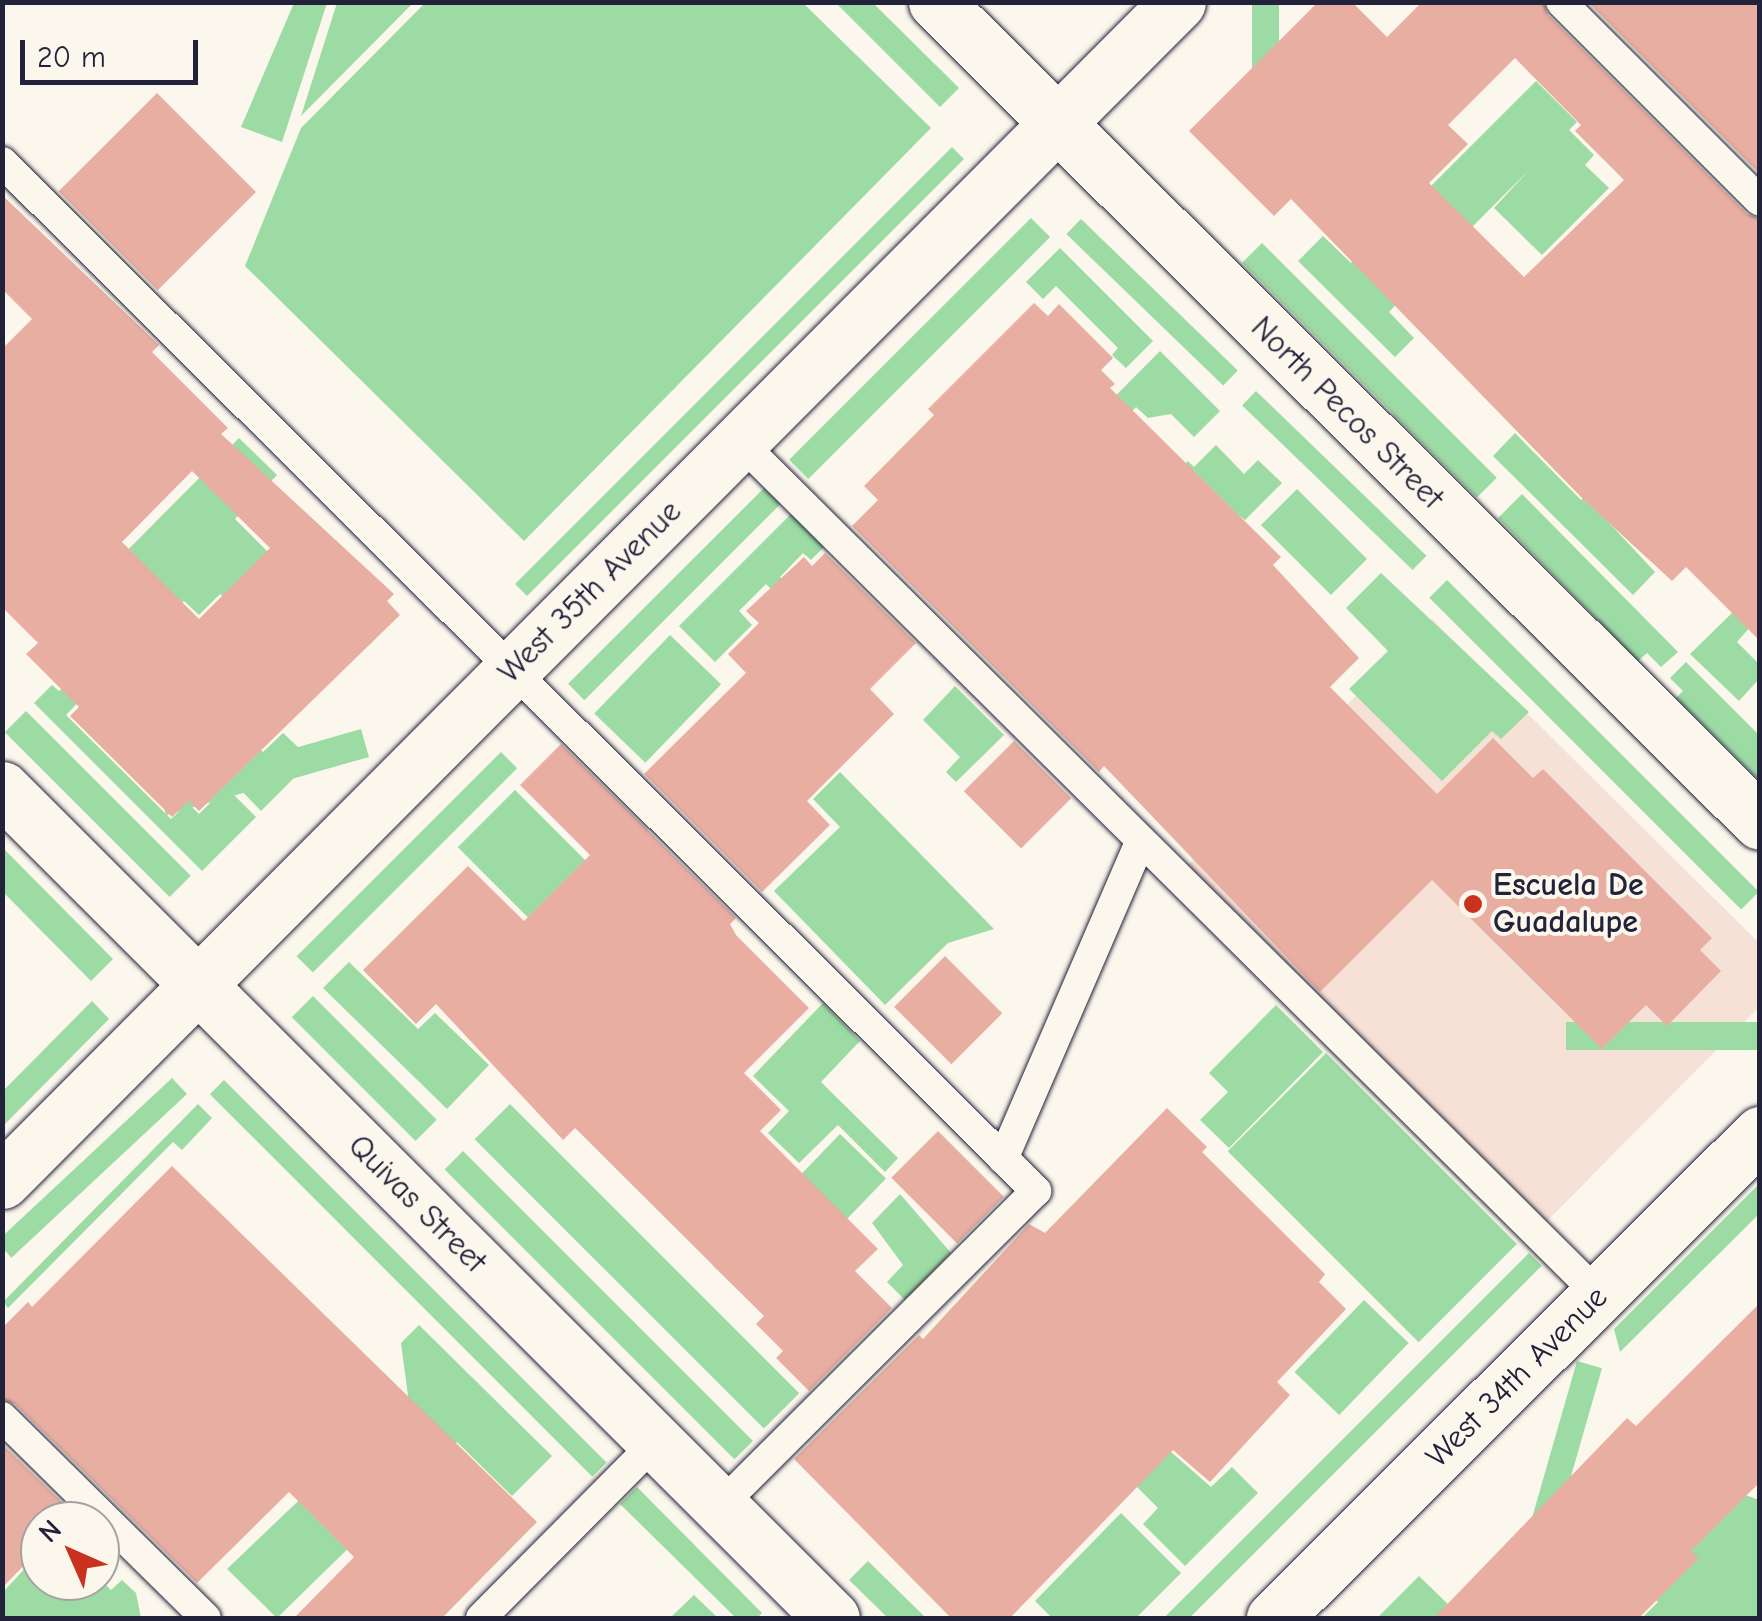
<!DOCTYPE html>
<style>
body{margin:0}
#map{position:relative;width:1762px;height:1621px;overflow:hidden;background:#fbf7ec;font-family:"Comic Neue",sans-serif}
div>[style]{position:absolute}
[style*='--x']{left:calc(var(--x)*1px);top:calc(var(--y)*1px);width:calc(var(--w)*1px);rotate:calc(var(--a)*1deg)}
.built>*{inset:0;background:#f5e1d6}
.green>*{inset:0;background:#9cdba3;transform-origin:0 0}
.building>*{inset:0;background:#e8aea2;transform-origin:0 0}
.roads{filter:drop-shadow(0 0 2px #22223b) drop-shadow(0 0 2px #22223b)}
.service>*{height:30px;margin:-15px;padding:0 15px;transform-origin:15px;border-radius:15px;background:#fbf7ec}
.minor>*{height:55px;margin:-27.5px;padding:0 27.5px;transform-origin:27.5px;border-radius:27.5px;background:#fbf7ec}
.tertiary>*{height:55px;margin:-27.5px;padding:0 27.5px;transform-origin:27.5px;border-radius:27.5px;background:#fbf7ec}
.dots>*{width:28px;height:28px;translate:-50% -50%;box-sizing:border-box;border:5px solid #fbf7ec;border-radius:50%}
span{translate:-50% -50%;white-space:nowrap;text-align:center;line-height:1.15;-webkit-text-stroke:8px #fbf7ec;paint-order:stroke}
.street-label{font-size:32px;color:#22223b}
.poi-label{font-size:32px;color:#22223b;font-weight:700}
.left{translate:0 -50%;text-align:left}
.frame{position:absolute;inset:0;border:5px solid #22223b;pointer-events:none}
.north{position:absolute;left:20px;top:1501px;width:100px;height:100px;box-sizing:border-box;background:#fbf7ec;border:2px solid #a4a2a5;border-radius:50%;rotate:315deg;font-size:28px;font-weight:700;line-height:40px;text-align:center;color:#22223b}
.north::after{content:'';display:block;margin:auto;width:35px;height:45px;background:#c8321e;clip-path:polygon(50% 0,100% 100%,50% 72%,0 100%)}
.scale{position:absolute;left:20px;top:40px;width:178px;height:45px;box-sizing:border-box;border:5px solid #22223b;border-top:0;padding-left:12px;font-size:30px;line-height:35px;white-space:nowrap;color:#22223b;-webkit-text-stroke:8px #fbf7ec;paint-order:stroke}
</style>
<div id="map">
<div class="built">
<i style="clip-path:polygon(1432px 619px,1759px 943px,1759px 1007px,1546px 1222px,1187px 866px)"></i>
</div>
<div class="green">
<i style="clip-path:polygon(426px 2px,803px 3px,931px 128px,524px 541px,245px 266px,301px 128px)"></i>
<i style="clip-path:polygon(294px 3px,327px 3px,282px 142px,241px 127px)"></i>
<i style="clip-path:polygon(337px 3px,413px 3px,301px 116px)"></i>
<i style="clip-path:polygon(836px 3px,873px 3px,959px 88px,940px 107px)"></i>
<i style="left:1252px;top:3px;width:27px;height:144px"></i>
<i style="clip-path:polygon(1536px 81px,1577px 122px,1569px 130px,1594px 155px,1585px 165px,1609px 188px,1542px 255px,1494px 208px,1530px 169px,1406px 293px,1365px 252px)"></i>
<i style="left:952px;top:147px;width:17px;height:618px;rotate:45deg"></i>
<i style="left:1031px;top:218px;width:27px;height:342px;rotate:45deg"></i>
<i style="left:1081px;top:219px;width:218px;height:21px;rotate:44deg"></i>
<i style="clip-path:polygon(1323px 236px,1351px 263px,1362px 252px,1405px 295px,1389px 312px,1414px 338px,1395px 357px,1298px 261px)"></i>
<i style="left:1262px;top:243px;width:332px;height:28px;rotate:45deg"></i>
<i style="clip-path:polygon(1060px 248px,1153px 341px,1126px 368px,1112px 355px,1118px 348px,1056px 286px,1043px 299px,1026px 282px)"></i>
<i style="clip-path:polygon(1160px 351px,1220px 411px,1194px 437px,1171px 414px,1148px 418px,1136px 407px,1043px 501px,1027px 485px)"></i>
<i style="left:1256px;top:391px;width:237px;height:20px;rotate:44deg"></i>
<i style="clip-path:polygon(1515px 433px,1581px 500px,1597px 485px,1598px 511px,1655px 572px,1633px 595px,1493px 456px)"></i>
<i style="clip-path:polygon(239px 438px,277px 475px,235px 519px,276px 560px,232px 605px,220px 594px,199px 615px,184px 601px,148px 637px,80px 598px)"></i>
<i style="clip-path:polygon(1216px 445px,1244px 474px,1258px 460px,1282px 483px,1245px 520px,1237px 514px,1150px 601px,1136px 513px,1188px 461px,1194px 467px)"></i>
<i style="left:764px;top:488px;width:23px;height:277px;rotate:45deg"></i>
<i style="left:1297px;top:489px;width:99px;height:51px;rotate:45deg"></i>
<i style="clip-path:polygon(1522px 494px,1678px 652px,1661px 667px,1647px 653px,1638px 661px,1498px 518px)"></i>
<i style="clip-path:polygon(791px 514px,824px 547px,811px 560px,803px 553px,780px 577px,792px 590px,782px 600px,766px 584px,739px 611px,752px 625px,715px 662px,679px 626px)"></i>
<i style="clip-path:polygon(1381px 573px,1529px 712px,1501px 739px,1492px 731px,1442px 781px,1349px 689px,1388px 651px,1346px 608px)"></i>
<i style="left:1447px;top:580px;width:441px;height:25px;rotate:45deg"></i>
<i style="clip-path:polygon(1734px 611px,1750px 627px,1737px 642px,1759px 664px,1759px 679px,1739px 701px,1690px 654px)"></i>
<i style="left:670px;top:635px;width:71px;height:109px;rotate:44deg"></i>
<i style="clip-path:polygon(1686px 662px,1759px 735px,1759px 780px,1676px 698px,1683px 691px,1670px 678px)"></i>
<i style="clip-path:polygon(73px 678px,88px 692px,66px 715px,171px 819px,188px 803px,199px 814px,226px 787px,256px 817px,202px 871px,34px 703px,52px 685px,59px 691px)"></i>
<i style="clip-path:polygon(955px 686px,1004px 735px,956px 782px,946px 772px,960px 757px,923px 720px)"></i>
<i style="left:26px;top:711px;width:233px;height:30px;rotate:45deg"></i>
<i style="left:361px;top:729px;width:29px;height:211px;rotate:74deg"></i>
<i style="clip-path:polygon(283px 733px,312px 760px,261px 811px,232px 781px,242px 770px,233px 761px,253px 742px,263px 752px)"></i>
<i style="left:501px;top:752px;width:23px;height:289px;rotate:45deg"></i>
<i style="clip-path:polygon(840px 772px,994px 929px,948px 943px,885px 1005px,774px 891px,840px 827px,813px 799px)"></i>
<i style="left:515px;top:790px;width:133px;height:81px;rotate:45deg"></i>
<i style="clip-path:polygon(3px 848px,113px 959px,91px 981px,3px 892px)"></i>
<i style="clip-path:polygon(349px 962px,418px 1029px,435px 1013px,489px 1065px,447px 1109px,323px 988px)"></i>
<i style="left:313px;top:996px;width:175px;height:30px;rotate:45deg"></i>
<i style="clip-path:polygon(92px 1001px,109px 1019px,3px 1126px,3px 1091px)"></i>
<i style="clip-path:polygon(823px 1003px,860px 1041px,821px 1082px,898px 1158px,885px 1172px,838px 1125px,799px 1163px,768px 1133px,789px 1111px,753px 1076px)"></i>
<i style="clip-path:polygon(1276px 1005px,1323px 1052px,1229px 1148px,1200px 1120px,1228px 1092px,1209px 1073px)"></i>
<i style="left:1759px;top:1022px;width:28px;height:193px;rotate:90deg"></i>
<i style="left:1326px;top:1053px;width:270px;height:139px;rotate:45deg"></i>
<i style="left:172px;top:1078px;width:22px;height:240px;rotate:47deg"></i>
<i style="left:224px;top:1080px;width:541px;height:20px;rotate:45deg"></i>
<i style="clip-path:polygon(198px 1104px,212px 1118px,182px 1150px,173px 1142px,8px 1308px,3px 1302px)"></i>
<i style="left:510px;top:1104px;width:409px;height:50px;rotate:45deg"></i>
<i style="left:840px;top:1134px;width:64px;height:183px;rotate:44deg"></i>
<i style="left:463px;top:1151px;width:410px;height:26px;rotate:45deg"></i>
<i style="clip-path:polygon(1759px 1184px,1759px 1214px,1620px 1352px,1614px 1329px)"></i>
<i style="clip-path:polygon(900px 1194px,951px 1253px,905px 1300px,887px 1282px,903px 1265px,872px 1223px)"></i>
<i style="left:1529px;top:1253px;width:18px;height:516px;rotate:45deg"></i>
<i style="left:1364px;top:1300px;width:62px;height:100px;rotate:44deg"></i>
<i style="clip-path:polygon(419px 1325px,552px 1456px,512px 1496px,457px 1442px,277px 1618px,227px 1569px,408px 1396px,401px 1343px)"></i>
<i style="left:1577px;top:1361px;width:26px;height:363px;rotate:16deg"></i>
<i style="clip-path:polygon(1162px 1444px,1211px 1487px,1232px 1467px,1258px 1493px,1185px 1566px,1143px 1524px,1158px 1508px,1098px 1448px)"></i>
<i style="clip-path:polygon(637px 1487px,762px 1613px,757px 1618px,736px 1618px,620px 1504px)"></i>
<i style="clip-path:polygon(1740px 1493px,1759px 1500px,1759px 1618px,1642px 1618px,1658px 1602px,1642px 1586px)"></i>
<i style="clip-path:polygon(1121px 1513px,1181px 1573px,1136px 1618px,1052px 1618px,1035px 1601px)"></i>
<i style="clip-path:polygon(868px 1561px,926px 1618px,888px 1618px,849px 1580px)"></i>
<i style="clip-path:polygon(30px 1563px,40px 1581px,53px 1586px,100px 1579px,111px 1590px,122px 1580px,136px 1593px,141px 1618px,3px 1618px,3px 1592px)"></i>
<i style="clip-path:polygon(1419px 1576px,1456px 1612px,1449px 1618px,1377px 1618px)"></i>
<i style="clip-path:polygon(694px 1595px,718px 1618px,670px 1618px)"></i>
</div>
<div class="building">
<i style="clip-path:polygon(evenodd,1318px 2px,1352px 2px,1387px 37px,1422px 2px,1543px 2px,1548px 15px,1747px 214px,1760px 219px,1760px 641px,1686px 567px,1672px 581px,1582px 498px,1291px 199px,1274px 216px,1189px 131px,1318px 2px,1515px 58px,1581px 125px,1575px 131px,1624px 180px,1524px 277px,1429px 183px,1468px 144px,1448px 125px,1515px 58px)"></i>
<i style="clip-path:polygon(1588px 2px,1760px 2px,1760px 174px)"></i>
<i style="left:157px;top:93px;width:140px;height:139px;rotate:45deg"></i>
<i style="clip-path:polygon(evenodd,2px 195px,159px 345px,152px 352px,228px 428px,221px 434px,394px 594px,387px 601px,400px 615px,199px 811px,189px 801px,172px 817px,70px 716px,79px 707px,26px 654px,38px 643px,2px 607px,2px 349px,32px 319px,2px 289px,2px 195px,192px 471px,270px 548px,199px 619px,122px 542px,192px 471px)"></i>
<i style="clip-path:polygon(1034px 303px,1048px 316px,1059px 304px,1113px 358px,1101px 370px,1115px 384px,1110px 388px,1281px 557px,1273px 565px,1359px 658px,1330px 687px,1437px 794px,1493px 738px,1533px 778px,1543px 769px,1712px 938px,1700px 950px,1721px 971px,1667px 1026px,1646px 1005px,1602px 1049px,1432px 880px,1320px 992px,1104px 766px,1099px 772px,852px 526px,878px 500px,864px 486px,934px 415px,928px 409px)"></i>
<i style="clip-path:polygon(825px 553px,916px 643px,870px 689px,894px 714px,807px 801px,830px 825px,762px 892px,644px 774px,746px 673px,728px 654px,759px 623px,746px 611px,804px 557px,812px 566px)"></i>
<i style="left:1014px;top:741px;width:81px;height:71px;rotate:45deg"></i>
<i style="clip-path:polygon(561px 744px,736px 918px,730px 924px,736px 935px,809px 1008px,744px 1073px,781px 1110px,760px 1131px,878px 1249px,855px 1271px,892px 1308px,809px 1391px,776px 1358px,783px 1351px,756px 1324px,764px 1316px,575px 1128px,563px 1140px,436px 1004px,416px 1024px,363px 970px,468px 866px,524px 921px,590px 855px,520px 785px)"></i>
<i style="left:945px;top:956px;width:81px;height:72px;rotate:45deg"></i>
<i style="clip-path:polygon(1167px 1108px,1207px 1147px,1202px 1152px,1325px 1274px,1319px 1282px,1346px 1309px,1277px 1382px,1290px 1395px,1210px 1482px,1173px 1450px,1010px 1618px,951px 1618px,794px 1459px,919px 1335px,923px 1339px,1029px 1224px,1045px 1233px)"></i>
<i style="left:938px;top:1131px;width:93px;height:66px;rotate:45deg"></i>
<i style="clip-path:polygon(172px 1166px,537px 1522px,442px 1618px,294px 1618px,354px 1557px,289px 1492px,197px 1583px,15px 1404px,2px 1399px,2px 1328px,28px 1302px,32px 1307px)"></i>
<i style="clip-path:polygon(1760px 1303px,1760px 1482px,1691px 1551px,1699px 1558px,1639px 1618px,1434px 1618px,1627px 1418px,1636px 1426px)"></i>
<i style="clip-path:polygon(2px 1444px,75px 1515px,40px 1521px,40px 1549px,2px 1588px)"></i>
</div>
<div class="roads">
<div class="service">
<i style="--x:1561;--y:2;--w:281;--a:45"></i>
<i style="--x:2;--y:162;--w:1459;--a:44.86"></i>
<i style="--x:1036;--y:1191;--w:446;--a:135.1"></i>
<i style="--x:740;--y:442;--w:1211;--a:44.8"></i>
<i style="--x:1003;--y:1159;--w:344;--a:-66.6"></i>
<i style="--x:2;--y:1417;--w:286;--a:44.6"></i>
<i style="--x:481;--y:1618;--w:248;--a:-45.2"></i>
</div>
<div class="minor">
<i style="--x:2;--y:789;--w:1173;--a:44.97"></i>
<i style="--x:2;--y:1181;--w:1665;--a:-45.07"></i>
<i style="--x:1274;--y:1618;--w:686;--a:-44.88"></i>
</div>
<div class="tertiary">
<i style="--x:936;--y:2;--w:1162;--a:44.86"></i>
</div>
</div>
<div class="dots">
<i style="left:1473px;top:904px;background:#c8321e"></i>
</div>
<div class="street-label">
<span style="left:1347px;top:413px;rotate:45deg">North Pecos Street</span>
<span style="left:590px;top:592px;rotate:-45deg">West 35th Avenue</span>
<span style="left:417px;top:1204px;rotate:45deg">Quivas Street</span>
<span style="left:1517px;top:1377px;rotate:-45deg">West 34th Avenue</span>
</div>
<div class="poi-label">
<span class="left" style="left:1493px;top:904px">Escuela De<br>Guadalupe</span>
</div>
<div class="frame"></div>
<div class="north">N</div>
<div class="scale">20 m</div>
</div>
